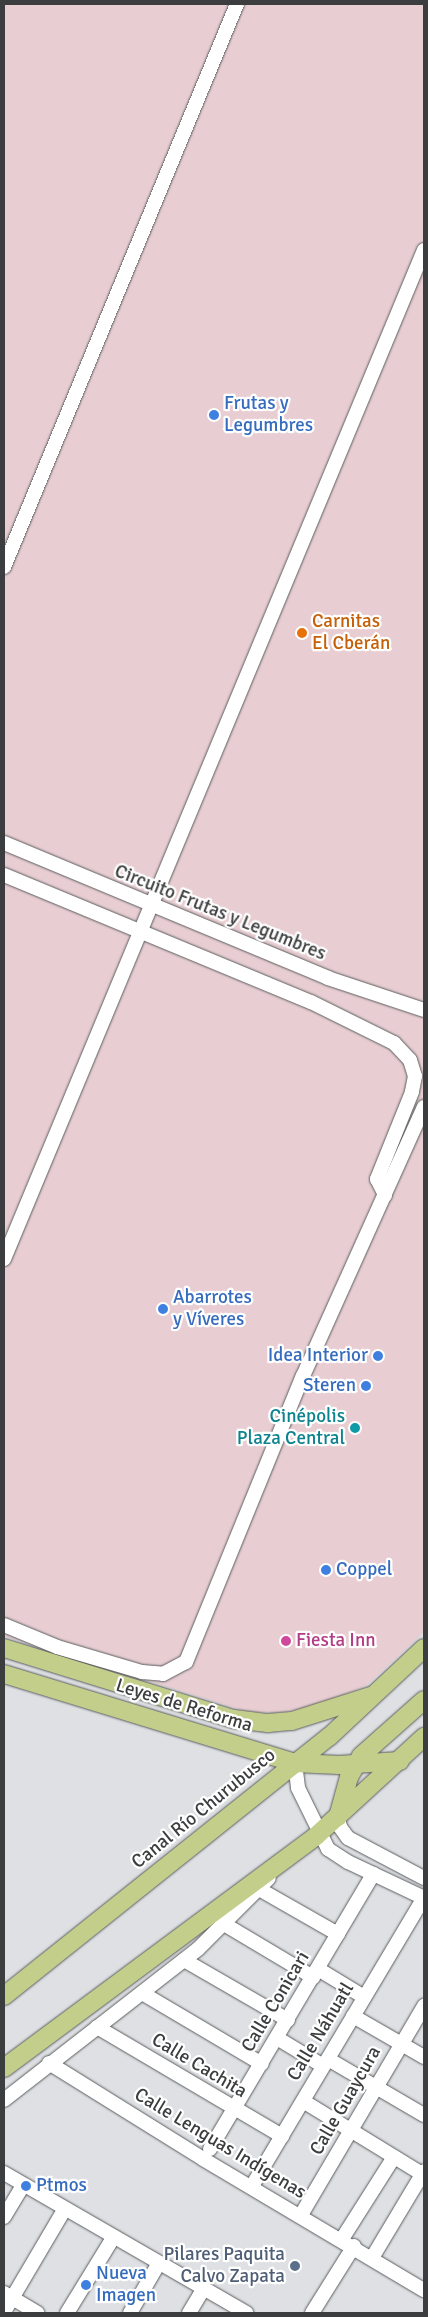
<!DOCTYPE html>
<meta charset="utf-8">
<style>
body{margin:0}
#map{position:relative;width:428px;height:2317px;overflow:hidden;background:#dee0e3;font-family:Signika,sans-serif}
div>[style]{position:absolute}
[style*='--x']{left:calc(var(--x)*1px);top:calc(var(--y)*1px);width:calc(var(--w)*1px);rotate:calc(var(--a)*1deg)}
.commercial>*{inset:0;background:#e8ced2}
.roads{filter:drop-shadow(0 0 1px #5b5d5f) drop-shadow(0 0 1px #5b5d5f)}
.minor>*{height:14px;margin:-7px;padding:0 7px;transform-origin:7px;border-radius:7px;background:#fff}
.major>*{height:18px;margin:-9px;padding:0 9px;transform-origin:9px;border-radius:9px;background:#c4ce8b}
.dots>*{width:14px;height:14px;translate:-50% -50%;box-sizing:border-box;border:2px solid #fff;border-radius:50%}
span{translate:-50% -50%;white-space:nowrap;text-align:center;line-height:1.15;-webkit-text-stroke:4.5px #fff;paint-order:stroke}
.shop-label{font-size:19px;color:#366cbe}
.left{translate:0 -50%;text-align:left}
.right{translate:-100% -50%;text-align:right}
.food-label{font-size:19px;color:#c56008}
.street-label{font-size:19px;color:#3c3d3e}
.culture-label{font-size:19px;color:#0d838f}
.hotel-label{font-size:19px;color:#b23c85}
.service-label{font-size:19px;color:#4e5e75}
.frame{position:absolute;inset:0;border:5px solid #3c3d3e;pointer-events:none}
</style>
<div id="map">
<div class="commercial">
<i style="clip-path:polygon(4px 4px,424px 4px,424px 1632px,366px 1686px,308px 1708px,278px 1713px,248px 1712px,4px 1636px)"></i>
</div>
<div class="roads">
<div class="minor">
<i style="--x:4;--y:567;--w:609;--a:-67.52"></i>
<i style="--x:4;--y:843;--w:351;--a:22.6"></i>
<i style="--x:328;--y:978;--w:101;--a:18.4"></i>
<i style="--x:4;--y:875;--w:332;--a:22.5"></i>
<i style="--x:311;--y:1002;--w:93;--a:26.3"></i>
<i style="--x:394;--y:1043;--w:23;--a:47"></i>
<i style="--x:410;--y:1060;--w:17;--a:73"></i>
<i style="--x:415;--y:1076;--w:16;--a:101"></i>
<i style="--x:412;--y:1092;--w:94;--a:111.9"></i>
<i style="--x:377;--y:1179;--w:18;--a:63"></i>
<i style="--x:4;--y:1259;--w:1093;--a:-67.4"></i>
<i style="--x:4;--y:1625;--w:57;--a:22.5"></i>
<i style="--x:57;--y:1647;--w:89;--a:16.4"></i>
<i style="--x:142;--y:1672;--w:21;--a:5"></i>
<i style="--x:163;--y:1674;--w:26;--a:-28"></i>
<i style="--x:186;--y:1662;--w:309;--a:-67.8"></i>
<i style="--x:303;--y:1376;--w:295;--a:-65.8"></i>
<i style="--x:295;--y:1763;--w:25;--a:83"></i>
<i style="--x:298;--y:1788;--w:68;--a:63.8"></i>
<i style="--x:328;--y:1849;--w:24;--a:33"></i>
<i style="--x:348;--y:1862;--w:84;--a:25.3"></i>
<i style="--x:338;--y:1817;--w:10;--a:79"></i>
<i style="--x:340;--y:1827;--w:14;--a:54"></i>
<i style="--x:348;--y:1838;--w:86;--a:27.8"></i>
<i style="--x:259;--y:1889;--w:91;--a:29.7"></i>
<i style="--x:224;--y:1924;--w:104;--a:30.8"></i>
<i style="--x:184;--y:1960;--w:120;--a:30"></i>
<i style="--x:318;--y:1969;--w:54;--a:31.3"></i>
<i style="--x:142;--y:1993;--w:139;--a:30.6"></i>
<i style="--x:353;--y:2016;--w:82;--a:30"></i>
<i style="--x:97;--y:2027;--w:215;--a:30.5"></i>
<i style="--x:277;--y:2038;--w:54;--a:31.3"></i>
<i style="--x:328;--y:2059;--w:111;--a:30.3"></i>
<i style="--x:49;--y:2063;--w:181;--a:31.9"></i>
<i style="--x:203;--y:2159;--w:257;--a:30.7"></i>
<i style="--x:4;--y:2100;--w:246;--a:-37.9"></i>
<i style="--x:198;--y:1949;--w:100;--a:-45"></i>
<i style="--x:303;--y:2101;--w:140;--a:31.5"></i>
<i style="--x:210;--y:2149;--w:320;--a:-59.3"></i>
<i style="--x:4;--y:2173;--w:280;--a:30"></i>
<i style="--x:252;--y:2186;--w:335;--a:-59.2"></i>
<i style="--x:301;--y:2215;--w:243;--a:-59.5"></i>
<i style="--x:4;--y:2217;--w:37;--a:-59"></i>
<i style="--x:342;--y:2239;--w:97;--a:-57.6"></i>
<i style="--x:372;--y:2258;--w:101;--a:-59.1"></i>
<i style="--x:4;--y:2293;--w:39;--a:31"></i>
<i style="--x:4;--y:2312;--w:118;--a:-59.5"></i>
<i style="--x:67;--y:2313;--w:88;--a:-58.5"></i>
<i style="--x:130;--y:2313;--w:58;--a:-59.9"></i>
<i style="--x:189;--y:2313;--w:29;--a:-59"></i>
<i style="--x:312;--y:2313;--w:79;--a:-57.9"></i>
</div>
<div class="major">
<i style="--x:4;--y:1648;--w:241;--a:17.2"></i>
<i style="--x:234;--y:1719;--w:34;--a:7"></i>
<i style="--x:268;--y:1723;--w:24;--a:-5"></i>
<i style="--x:292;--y:1721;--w:83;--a:-17.6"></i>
<i style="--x:4;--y:1674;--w:304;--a:17"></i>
<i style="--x:295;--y:1763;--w:44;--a:2.6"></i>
<i style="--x:339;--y:1765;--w:61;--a:-3.8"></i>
<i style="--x:338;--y:1817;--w:41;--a:-74.6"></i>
<i style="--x:349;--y:1777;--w:24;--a:-60"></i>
<i style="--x:361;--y:1756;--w:84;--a:-41.6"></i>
<i style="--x:4;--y:1996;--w:416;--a:-38.6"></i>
<i style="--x:329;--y:1737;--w:130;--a:-43.1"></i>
<i style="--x:4;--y:2068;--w:389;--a:-36.6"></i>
<i style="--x:316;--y:1836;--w:147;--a:-42.5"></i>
</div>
</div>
<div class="dots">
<i style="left:214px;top:415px;background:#3f7fe0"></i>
<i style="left:302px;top:633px;background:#e8710a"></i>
<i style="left:163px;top:1309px;background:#3f7fe0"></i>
<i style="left:378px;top:1356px;background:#3f7fe0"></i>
<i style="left:366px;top:1386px;background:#3f7fe0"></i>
<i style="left:355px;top:1428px;background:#0f9aa8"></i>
<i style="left:326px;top:1570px;background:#3f7fe0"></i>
<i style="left:286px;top:1641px;background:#d1479c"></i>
<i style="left:26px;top:2186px;background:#3f7fe0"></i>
<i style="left:295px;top:2266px;background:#5c6f8a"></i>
<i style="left:86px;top:2285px;background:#3f7fe0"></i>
</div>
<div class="shop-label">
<span class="left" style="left:224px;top:415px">Frutas y<br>Legumbres</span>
<span class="left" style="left:173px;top:1309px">Abarrotes<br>y Víveres</span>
<span class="right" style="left:368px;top:1356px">Idea Interior</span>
<span class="right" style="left:356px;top:1386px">Steren</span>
<span class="left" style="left:336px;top:1570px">Coppel</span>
<span class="left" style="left:36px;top:2186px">Ptmos</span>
<span class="left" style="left:96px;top:2285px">Nueva<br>Imagen</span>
</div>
<div class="food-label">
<span class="left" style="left:312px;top:633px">Carnitas<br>El Cberán</span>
</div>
<div class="street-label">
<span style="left:220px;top:913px;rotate:22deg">Circuito Frutas y Legumbres</span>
<span style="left:184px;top:1706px;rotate:17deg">Leyes de Reforma</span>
<span style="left:204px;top:1809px;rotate:-39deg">Canal Río Churubusco</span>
<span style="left:276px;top:2002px;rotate:-59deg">Calle Conicari</span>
<span style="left:321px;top:2032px;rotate:-59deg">Calle Náhuatl</span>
<span style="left:199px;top:2066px;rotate:31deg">Calle Cachita</span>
<span style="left:346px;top:2101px;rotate:-60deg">Calle Guaycura</span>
<span style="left:220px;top:2144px;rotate:31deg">Calle Lenguas Indígenas</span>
</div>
<div class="culture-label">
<span class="right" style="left:345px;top:1428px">Cinépolis<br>Plaza Central</span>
</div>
<div class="hotel-label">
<span class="left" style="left:296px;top:1641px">Fiesta Inn</span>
</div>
<div class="service-label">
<span class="right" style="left:285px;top:2266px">Pilares Paquita<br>Calvo Zapata</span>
</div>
<div class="frame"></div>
</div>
